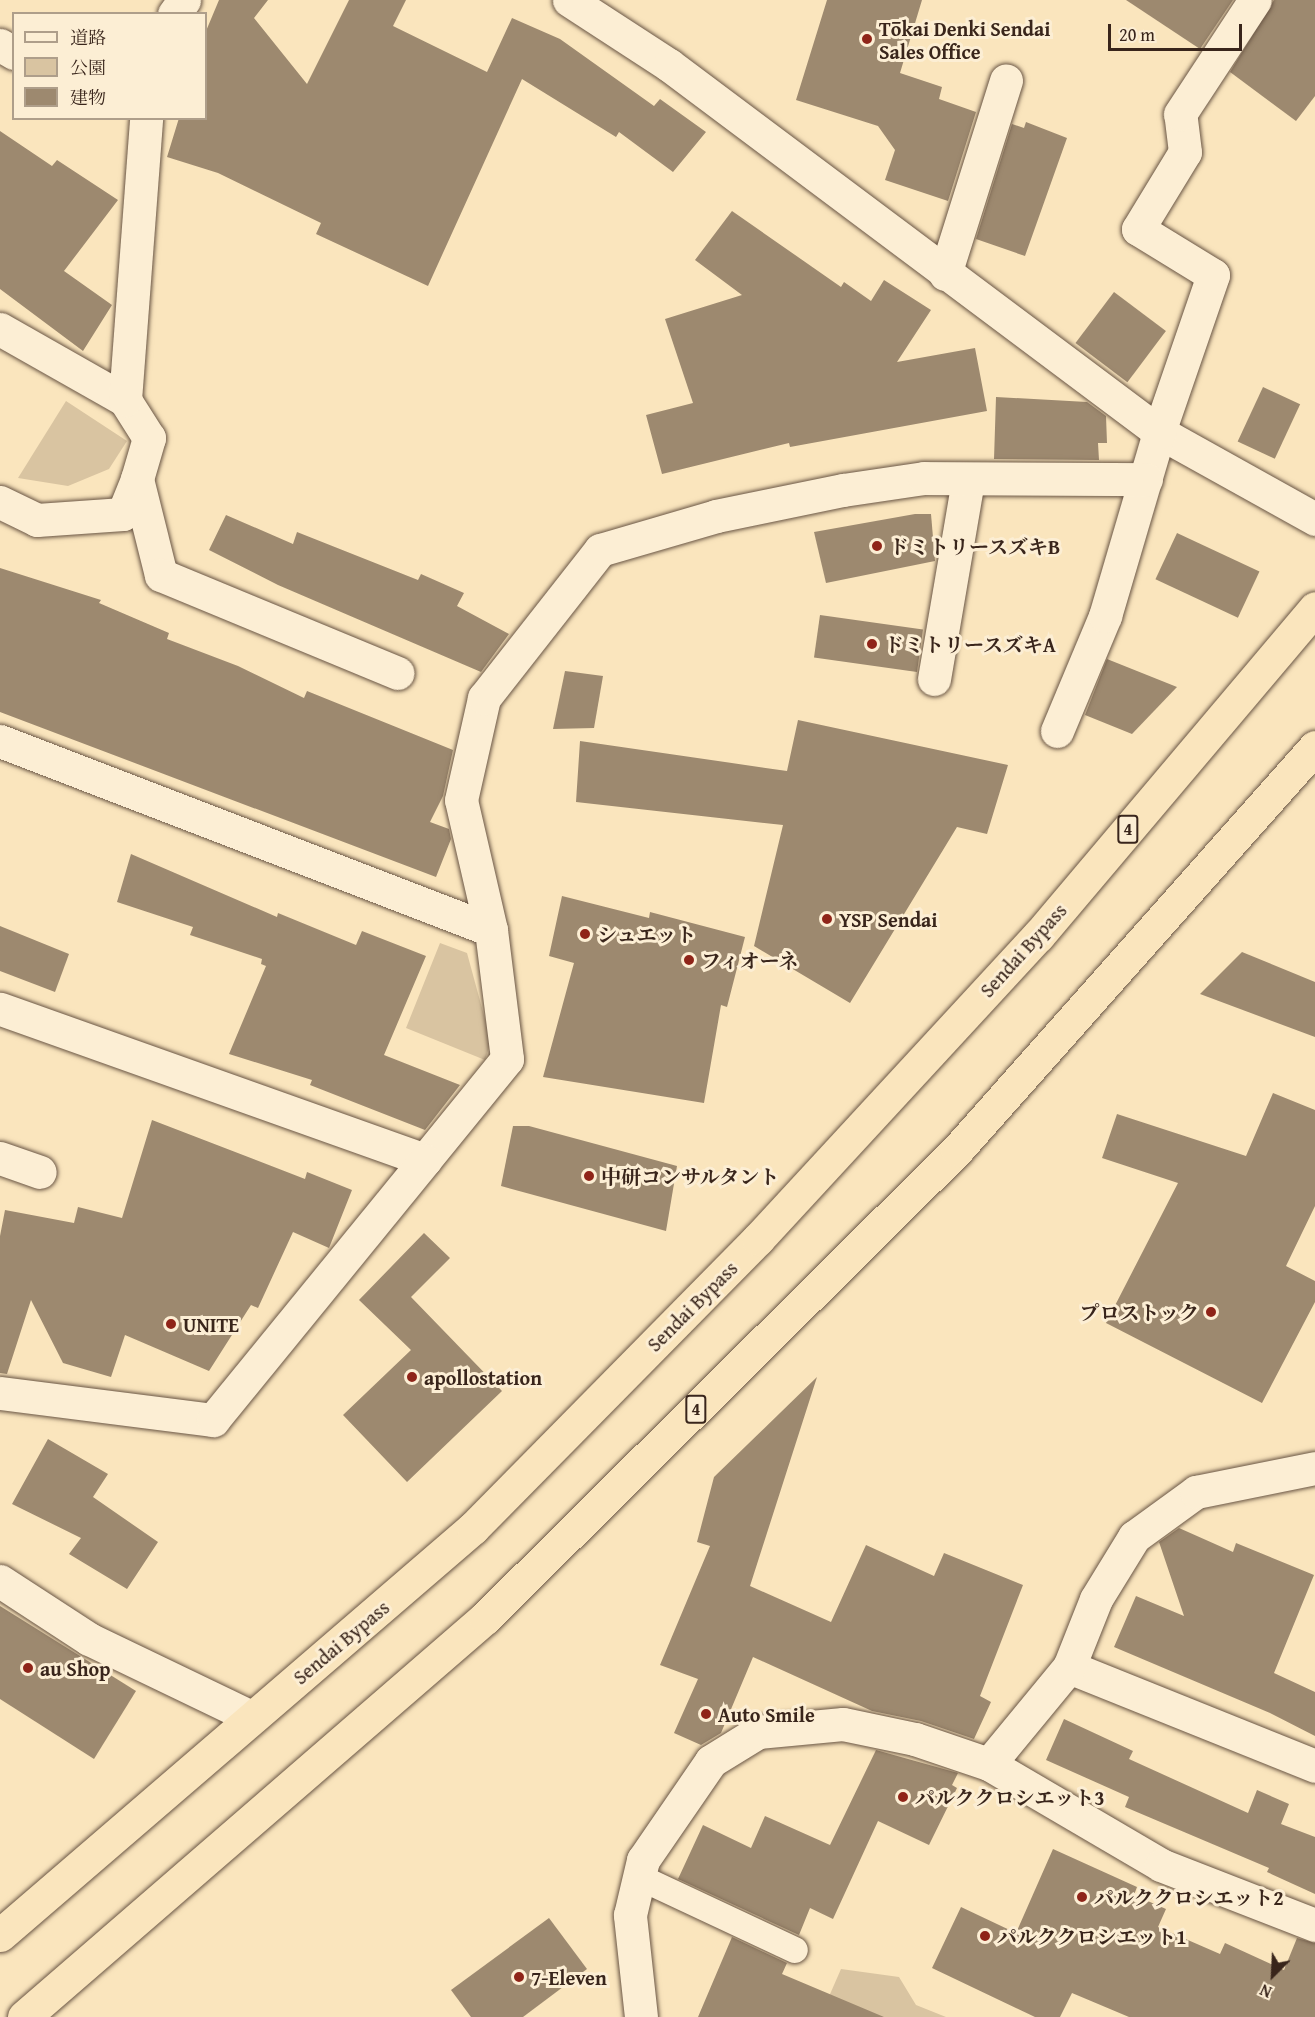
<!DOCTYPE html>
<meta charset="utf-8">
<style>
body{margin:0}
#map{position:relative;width:1315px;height:2017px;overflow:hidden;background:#fae5bd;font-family:"Gentium Book Plus","Noto Serif JP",serif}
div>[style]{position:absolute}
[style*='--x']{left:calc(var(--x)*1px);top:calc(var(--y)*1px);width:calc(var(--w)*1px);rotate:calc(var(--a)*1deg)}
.green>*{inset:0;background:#d9c4a1}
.building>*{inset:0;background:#9d896f;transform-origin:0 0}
.roads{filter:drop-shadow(0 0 2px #695544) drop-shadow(0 0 2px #695544)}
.service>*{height:26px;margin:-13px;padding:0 13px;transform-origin:13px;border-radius:13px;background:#fceed4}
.minor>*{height:33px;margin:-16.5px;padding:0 16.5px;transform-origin:16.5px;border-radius:16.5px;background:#fceed4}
.trunk>*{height:33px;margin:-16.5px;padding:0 16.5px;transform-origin:16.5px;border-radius:16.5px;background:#fae5bd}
.dots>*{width:16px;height:16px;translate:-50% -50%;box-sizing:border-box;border:3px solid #fceed4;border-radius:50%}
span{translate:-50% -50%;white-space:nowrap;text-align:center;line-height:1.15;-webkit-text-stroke:6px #fceed4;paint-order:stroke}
.shield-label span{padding:2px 4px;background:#fceed4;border:2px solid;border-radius:4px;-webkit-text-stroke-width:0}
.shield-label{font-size:18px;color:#39251b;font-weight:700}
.poi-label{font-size:20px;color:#39251b;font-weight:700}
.left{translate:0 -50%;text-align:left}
.right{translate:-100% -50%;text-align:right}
.street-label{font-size:20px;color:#39251b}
.legend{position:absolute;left:12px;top:12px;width:195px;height:108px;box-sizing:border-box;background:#fceed4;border:2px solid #ae9e8a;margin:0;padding:8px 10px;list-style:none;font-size:18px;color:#39251b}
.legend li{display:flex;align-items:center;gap:12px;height:30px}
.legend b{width:30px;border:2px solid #ae9e8a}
.north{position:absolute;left:1243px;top:1945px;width:60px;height:60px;-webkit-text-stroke:4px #fceed4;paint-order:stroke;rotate:204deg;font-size:16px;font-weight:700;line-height:24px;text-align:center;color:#39251b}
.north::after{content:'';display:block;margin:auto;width:21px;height:27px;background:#39251b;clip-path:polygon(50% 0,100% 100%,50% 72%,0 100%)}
.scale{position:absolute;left:1108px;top:24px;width:134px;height:27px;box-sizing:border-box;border:3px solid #39251b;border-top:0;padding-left:8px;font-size:18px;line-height:21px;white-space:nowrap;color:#39251b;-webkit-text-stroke:4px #fceed4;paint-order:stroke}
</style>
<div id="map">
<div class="green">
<i style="clip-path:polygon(66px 401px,127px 441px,109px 469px,68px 486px,18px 478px)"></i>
<i style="clip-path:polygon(440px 943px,467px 953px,491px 1041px,485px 1060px,406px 1028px)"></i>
<i style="clip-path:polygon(841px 1969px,899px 1977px,916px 2005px,946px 2017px,820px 2017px)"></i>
</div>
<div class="building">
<i style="clip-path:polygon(219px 0,268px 0,254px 18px,307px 84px,349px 0,406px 0,393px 26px,487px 72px,512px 18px,560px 39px,654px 106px,660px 99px,706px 132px,673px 172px,619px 132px,616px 137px,522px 79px,428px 286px,316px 234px,321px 223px,218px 173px,167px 157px,179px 118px,206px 118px,206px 31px)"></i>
<i style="clip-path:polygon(827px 0,922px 0,900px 73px,942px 87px,939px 99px,976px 112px,948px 201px,885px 180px,895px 150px,878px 126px,796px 100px)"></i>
<i style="clip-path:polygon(1126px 0,1233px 0,1200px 49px)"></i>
<i style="clip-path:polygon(1274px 0,1315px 0,1315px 96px,1296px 121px,1230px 72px)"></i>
<i style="clip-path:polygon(1026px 122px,1067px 138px,1025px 256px,976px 239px,1012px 124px,1024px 128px)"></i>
<i style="clip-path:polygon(0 131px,52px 166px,57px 160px,118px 200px,64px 271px,112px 305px,83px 351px,0 289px)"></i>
<i style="clip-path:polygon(732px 211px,841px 287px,844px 282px,871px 301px,884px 280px,931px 310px,897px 362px,975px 348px,987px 411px,790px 447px,789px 443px,662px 474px,646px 415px,693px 403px,665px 319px,742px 295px,695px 260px)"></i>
<i style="left:1114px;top:292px;width:65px;height:64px;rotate:37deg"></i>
<i style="left:1263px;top:387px;width:41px;height:60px;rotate:25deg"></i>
<i style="clip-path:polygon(996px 397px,1087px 402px,1106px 416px,1107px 443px,1098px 443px,1099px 460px,994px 459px)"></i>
<i style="clip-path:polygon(915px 514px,931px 514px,935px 561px,826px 583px,814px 532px)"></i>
<i style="clip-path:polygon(226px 515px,293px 544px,297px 532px,418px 580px,421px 574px,464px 593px,457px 606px,509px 634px,481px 672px,278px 585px,209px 550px)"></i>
<i style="left:1177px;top:533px;width:91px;height:51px;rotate:25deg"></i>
<i style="clip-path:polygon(0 568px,101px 600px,99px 603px,169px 633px,167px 639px,238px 666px,304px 698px,307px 691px,453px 750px,443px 796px,430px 822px,449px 829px,451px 839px,436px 877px,0 712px)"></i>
<i style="left:820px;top:615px;width:104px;height:43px;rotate:8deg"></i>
<i style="clip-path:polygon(1107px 659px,1177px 687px,1132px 734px,1085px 715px)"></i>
<i style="clip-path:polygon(565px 671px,603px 676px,594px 728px,553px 729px)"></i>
<i style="clip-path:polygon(798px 720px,1008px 765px,987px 834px,957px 827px,850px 1003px,754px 946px,783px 825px,576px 802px,580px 741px,787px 771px)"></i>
<i style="clip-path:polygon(131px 854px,277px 917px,278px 913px,356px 945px,362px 931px,426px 956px,384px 1055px,460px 1085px,425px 1130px,310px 1085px,312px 1080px,229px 1054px,266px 966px,261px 964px,262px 959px,190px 935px,193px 927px,117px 902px)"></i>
<i style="clip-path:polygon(562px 896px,649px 918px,650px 912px,745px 937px,727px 1007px,721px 1005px,704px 1103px,543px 1077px,574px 963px,549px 956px)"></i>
<i style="clip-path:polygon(0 926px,69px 954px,55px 992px,0 971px)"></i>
<i style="clip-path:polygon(1242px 952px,1315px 982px,1315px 1037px,1200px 994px)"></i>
<i style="clip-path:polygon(1273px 1093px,1315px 1110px,1315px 1206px,1286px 1266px,1315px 1281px,1315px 1302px,1262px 1403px,1106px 1323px,1178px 1183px,1102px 1158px,1117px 1114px,1246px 1156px)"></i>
<i style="clip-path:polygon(152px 1120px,305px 1179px,307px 1172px,352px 1190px,329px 1248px,293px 1232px,258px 1308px,251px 1305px,209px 1371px,125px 1335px,111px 1377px,63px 1363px,31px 1300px,7px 1374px,0 1373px,0 1236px,5px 1210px,74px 1223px,78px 1207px,122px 1218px)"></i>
<i style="clip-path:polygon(513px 1126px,529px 1126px,677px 1166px,666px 1231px,501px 1186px)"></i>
<i style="clip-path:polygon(424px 1233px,450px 1258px,411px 1297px,502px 1391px,407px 1482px,343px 1415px,411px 1350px,359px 1300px)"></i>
<i style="clip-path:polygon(817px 1377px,750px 1586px,831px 1622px,866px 1545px,934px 1576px,944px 1553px,1023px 1585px,980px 1696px,991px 1702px,974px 1739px,921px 1721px,872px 1711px,753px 1657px,721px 1733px,701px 1745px,674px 1733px,698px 1679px,660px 1665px,710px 1546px,697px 1542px,714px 1477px)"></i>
<i style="clip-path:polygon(48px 1439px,108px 1474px,93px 1497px,158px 1542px,127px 1589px,69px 1554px,81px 1538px,12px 1504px)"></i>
<i style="clip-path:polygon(1179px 1528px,1233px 1552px,1236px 1543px,1314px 1575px,1274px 1673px,1315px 1692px,1315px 1736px,1270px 1713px,1114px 1647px,1136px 1596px,1184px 1616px,1159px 1542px)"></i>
<i style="clip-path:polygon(0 1606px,136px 1691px,94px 1759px,0 1699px)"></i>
<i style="clip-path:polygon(1064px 1719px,1133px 1751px,1129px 1759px,1248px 1813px,1257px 1790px,1289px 1804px,1281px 1824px,1315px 1837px,1315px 1894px,1267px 1872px,1269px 1868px,1125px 1807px,1129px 1797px,1046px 1760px)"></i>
<i style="clip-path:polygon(876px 1750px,958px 1773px,952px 1785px,957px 1788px,929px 1845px,878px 1821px,833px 1919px,810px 1908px,799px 1935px,678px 1879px,703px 1825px,751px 1848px,765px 1816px,830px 1845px)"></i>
<i style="clip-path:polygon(1053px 1849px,1137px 1887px,1134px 1895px,1166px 1909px,1158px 1927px,1220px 1954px,1225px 1943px,1284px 1970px,1297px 1938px,1315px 1943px,1315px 2017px,1129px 2017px,1072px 1993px,1060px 2017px,1035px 2017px,932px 1968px,961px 1907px,1016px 1933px)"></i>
<i style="clip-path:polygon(549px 1918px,587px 1969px,523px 2017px,471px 2017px,451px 1990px)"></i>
<i style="clip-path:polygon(732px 1937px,787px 1963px,782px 1974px,884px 2017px,698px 2017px)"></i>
</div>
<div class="roads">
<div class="service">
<i style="--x:639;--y:1877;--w:172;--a:25.1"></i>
</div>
<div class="minor">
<i style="--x:569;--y:0;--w:119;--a:33"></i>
<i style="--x:669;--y:65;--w:612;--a:36.83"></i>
<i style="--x:1159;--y:432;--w:179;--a:29.1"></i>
<i style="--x:174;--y:14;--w:17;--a:-54"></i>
<i style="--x:0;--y:45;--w:16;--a:30"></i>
<i style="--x:945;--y:274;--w:203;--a:-72.5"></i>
<i style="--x:0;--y:329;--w:144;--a:29.6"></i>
<i style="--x:137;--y:479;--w:99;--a:76"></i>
<i style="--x:161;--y:575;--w:256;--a:22.5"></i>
<i style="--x:0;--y:502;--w:41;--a:25.9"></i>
<i style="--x:37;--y:520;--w:86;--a:-4"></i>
<i style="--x:123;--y:514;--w:38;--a:-68"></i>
<i style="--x:137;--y:479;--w:43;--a:-73.7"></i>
<i style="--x:149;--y:438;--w:45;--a:-122.3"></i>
<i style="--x:125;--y:400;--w:283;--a:-85.7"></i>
<i style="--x:934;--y:679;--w:202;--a:-80.3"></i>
<i style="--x:1057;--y:731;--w:125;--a:-67.3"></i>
<i style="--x:1105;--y:616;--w:192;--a:-73.6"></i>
<i style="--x:1159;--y:432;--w:166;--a:-71"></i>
<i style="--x:1213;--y:275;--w:88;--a:-148.5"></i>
<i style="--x:1138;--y:229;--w:90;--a:-58.6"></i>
<i style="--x:1185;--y:152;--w:38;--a:-97"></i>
<i style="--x:1180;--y:114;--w:136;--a:-56.7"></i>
<i style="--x:0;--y:741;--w:526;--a:21.05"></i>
<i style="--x:491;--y:930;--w:130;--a:82.9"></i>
<i style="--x:507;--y:1059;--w:130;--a:129.1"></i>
<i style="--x:425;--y:1160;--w:451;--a:-160.4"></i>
<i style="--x:491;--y:930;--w:133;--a:-103"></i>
<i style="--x:461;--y:800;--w:105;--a:-77.3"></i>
<i style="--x:484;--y:698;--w:188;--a:-51.9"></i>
<i style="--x:600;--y:550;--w:121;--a:-16.3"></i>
<i style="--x:716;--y:516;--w:130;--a:-11.6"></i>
<i style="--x:843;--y:490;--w:82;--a:-8.4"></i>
<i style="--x:924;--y:478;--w:222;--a:0.3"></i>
<i style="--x:0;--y:1158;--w:42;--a:19.3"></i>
<i style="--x:0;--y:1393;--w:215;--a:7.2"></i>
<i style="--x:213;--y:1420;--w:335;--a:-50.8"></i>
<i style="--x:0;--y:1581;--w:106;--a:33.1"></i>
<i style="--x:89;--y:1639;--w:180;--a:25.7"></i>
<i style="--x:1069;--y:1667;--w:265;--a:21.9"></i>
<i style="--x:989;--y:1764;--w:199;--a:30.4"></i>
<i style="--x:1161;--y:1865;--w:165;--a:21.3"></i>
<i style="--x:641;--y:2017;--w:103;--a:-96.2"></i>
<i style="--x:630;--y:1915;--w:57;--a:-76.7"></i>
<i style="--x:643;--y:1860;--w:120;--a:-55.5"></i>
<i style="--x:711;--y:1761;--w:55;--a:-31.7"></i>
<i style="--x:758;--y:1732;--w:85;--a:-5.4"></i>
<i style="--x:843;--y:1724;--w:74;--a:11.8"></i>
<i style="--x:915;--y:1739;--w:78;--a:18.7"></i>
<i style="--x:989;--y:1764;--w:126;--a:-50.5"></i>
<i style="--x:1069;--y:1667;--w:73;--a:-68.3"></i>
<i style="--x:1096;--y:1599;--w:73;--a:-58.5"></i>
<i style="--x:1134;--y:1537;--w:77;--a:-36"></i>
<i style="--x:1196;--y:1492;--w:121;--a:-11.4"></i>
</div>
<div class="trunk">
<i style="--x:0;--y:1935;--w:624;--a:-40.71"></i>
<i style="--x:473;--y:1528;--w:406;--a:-45.4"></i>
<i style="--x:758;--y:1239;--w:413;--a:-47.3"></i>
<i style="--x:1038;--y:936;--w:429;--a:-49.8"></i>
<i style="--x:24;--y:2017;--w:610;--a:-40.88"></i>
<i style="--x:485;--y:1618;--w:665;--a:-44.76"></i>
<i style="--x:957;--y:1150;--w:539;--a:-48.38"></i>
</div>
</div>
<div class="dots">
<i style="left:867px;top:39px;background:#8f2418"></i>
<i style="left:877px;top:546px;background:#8f2418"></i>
<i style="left:872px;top:644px;background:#8f2418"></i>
<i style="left:827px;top:919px;background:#8f2418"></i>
<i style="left:585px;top:934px;background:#8f2418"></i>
<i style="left:689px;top:960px;background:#8f2418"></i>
<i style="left:589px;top:1176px;background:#8f2418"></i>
<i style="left:1211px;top:1312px;background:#8f2418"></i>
<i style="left:171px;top:1324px;background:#8f2418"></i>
<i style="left:412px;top:1377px;background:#8f2418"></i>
<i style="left:28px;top:1668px;background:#8f2418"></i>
<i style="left:706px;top:1714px;background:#8f2418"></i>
<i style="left:903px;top:1797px;background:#8f2418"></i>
<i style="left:1082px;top:1897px;background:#8f2418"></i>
<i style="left:985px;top:1936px;background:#8f2418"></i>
<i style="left:519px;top:1977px;background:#8f2418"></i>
</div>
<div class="shield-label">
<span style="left:1128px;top:829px">4</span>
<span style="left:696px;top:1409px">4</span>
</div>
<div class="poi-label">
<span class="left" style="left:879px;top:40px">Tōkai Denki Sendai<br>Sales Office</span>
<span class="left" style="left:889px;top:546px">ドミトリースズキB</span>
<span class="left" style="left:884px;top:644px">ドミトリースズキA</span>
<span class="left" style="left:839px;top:919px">YSP Sendai</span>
<span class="left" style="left:597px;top:934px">シュエット</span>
<span class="left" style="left:701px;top:960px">フィオーネ</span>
<span class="left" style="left:601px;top:1176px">中研コンサルタント</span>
<span class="right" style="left:1199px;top:1312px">プロストック</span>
<span class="left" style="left:183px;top:1324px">UNITE</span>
<span class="left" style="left:424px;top:1377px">apollostation</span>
<span class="left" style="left:40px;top:1668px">au Shop</span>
<span class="left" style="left:718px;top:1714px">Auto Smile</span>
<span class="left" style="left:915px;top:1797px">パルククロシエット3</span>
<span class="left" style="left:1094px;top:1897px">パルククロシエット2</span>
<span class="left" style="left:997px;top:1936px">パルククロシエット1</span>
<span class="left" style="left:531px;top:1977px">7-Eleven</span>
</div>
<div class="street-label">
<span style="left:1023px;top:950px;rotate:-48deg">Sendai Bypass</span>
<span style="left:692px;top:1306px;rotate:-45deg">Sendai Bypass</span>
<span style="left:341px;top:1642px;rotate:-40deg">Sendai Bypass</span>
</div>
<ul class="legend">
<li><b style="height:8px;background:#fceed4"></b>道路</li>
<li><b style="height:16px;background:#d9c4a1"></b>公園</li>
<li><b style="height:16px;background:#9d896f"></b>建物</li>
</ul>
<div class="north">N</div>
<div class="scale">20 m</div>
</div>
